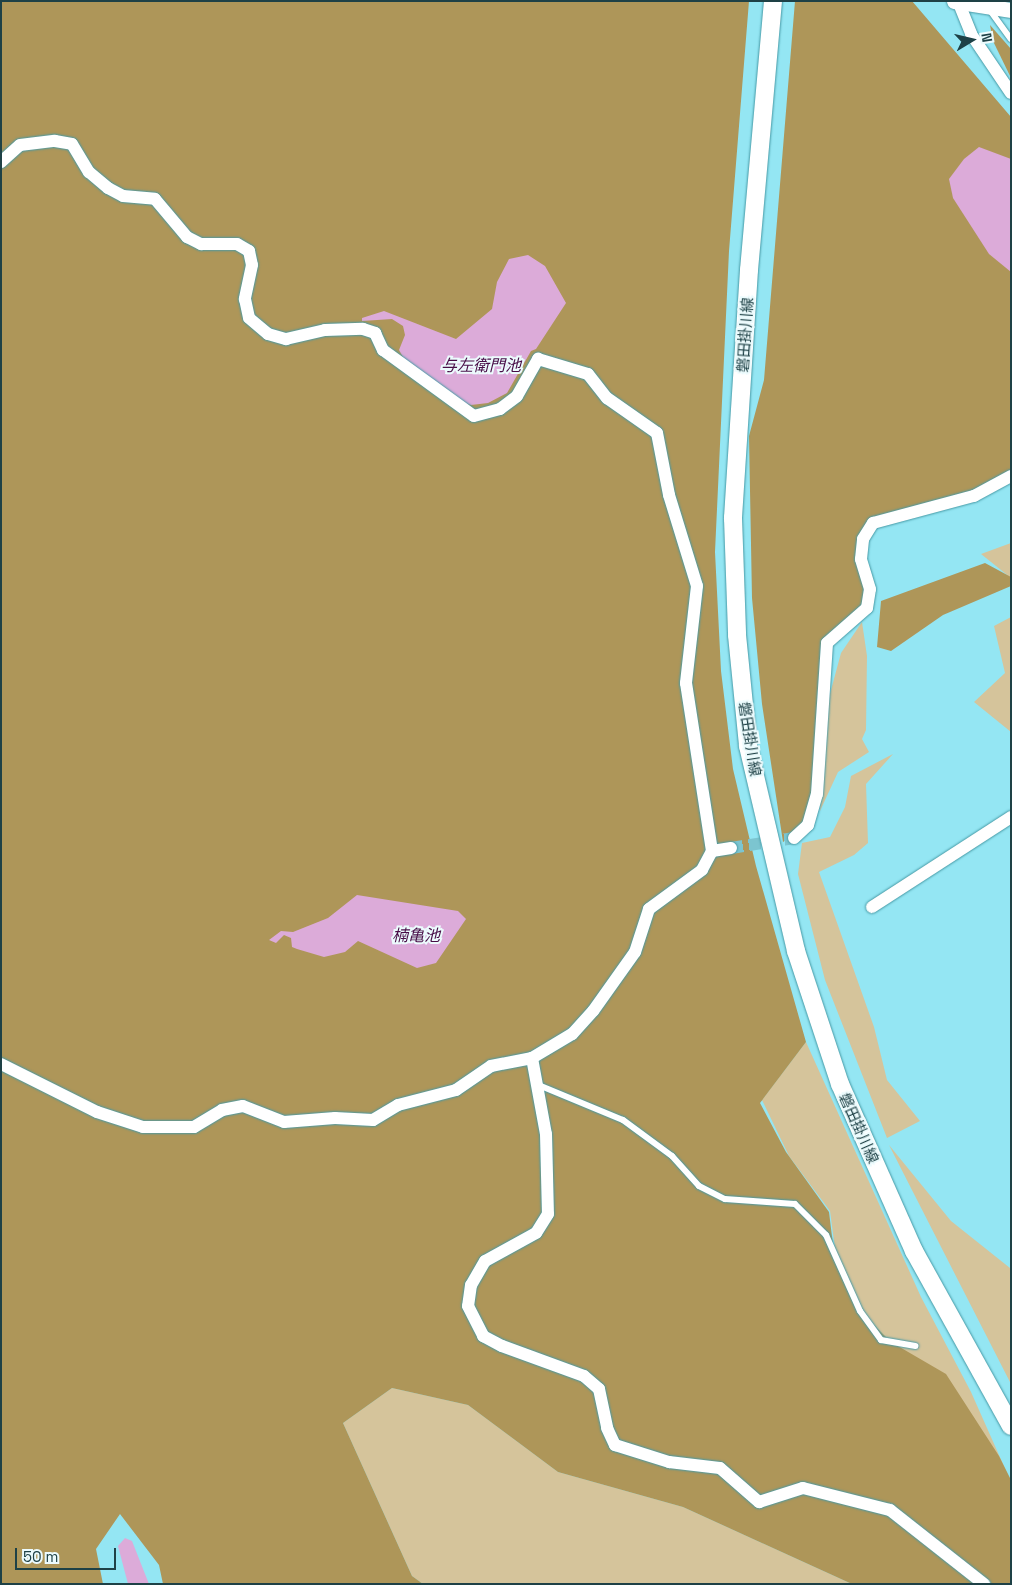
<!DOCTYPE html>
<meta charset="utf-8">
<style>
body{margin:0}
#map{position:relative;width:1012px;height:1585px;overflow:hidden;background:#94e6f3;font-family:"Space Grotesk","Noto Sans JP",sans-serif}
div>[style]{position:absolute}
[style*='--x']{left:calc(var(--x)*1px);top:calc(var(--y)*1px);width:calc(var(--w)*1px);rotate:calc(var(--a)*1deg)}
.green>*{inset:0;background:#d5c49b}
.forest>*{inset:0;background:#ae9659}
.water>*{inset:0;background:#dcabd9}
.minor-tunnel>*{height:12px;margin-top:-6px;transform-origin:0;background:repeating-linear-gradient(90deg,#7cc5d0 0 12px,transparent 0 18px)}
.roads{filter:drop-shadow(0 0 1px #4699a5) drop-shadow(0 0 1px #4699a5)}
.service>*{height:6px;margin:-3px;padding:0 3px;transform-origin:3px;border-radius:3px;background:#fff}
.minor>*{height:12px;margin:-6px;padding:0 6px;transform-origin:6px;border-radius:6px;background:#fff}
.tertiary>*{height:15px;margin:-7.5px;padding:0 7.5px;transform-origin:7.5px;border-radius:7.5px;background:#fff}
.secondary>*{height:18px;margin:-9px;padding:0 9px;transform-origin:9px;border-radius:9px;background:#fff}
span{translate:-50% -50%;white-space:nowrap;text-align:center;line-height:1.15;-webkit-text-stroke:4px #ecfbfd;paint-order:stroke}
.street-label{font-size:15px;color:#1e4146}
.water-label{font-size:16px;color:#480d47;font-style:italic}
.frame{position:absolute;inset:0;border:2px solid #1e4146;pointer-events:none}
.north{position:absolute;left:947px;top:15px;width:50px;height:50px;-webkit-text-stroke:4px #ecfbfd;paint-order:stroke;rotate:81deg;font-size:14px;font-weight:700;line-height:20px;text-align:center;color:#1e4146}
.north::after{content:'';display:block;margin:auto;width:18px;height:22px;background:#1e4146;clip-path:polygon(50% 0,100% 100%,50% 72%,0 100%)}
.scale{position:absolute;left:15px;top:1548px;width:101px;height:22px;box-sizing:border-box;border:2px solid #1e4146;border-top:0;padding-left:6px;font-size:15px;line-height:18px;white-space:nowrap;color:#1e4146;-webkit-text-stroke:4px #ecfbfd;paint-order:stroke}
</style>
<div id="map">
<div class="green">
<i style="clip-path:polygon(1011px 543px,1011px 578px,981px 554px)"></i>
<i style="clip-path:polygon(1011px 617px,1011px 732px,974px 702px,1005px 673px,994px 626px)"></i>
<i style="clip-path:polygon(862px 622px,867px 656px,866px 730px,862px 739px,869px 752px,838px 772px,820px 811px,824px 716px,841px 653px)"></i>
<i style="clip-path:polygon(893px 754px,866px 784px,868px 843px,854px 855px,819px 872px,874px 1027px,887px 1080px,920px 1121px,887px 1138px,825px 980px,798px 874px,802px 843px,830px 837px,845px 807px,851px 776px)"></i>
<i style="clip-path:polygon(806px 1042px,921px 1297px,971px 1392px,1011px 1482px,891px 1342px,860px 1311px,836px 1256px,830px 1211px,789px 1156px,762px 1100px)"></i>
<i style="clip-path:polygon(889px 1145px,951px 1221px,1010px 1268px,1011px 1384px)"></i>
<i style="clip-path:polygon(392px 1388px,468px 1405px,558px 1472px,683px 1507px,852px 1584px,423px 1584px,412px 1576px,343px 1423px)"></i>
</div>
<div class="forest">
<i style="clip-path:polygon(1px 1px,749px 1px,729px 251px,715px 552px,721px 671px,733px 769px,756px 866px,806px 1042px,760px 1103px,786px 1152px,829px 1212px,834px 1253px,860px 1311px,891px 1342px,946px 1374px,999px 1456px,1011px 1480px,1011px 1584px,852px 1584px,683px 1507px,558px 1472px,468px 1405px,392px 1388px,343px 1423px,412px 1576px,423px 1584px,163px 1584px,159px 1565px,120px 1514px,96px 1549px,103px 1584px,1px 1584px)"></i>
<i style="clip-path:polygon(795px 1px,912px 1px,1011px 117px,1011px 472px,974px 496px,873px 523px,862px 550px,867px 608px,827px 643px,808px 825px,783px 842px,762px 704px,752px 598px,749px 436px,764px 380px)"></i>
<i style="clip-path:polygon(990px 25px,1011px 49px,1011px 78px,993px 41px)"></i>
<i style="clip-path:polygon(985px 563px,1011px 577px,1011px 586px,943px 615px,891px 651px,877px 647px,881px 601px)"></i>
</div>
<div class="water">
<i style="clip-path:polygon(979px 147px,1011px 159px,1011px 272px,989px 254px,953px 198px,949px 179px,964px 159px)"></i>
<i style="clip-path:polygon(528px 255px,545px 266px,566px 303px,536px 349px,531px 351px,507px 393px,488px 403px,471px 405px,452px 399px,408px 366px,399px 350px,405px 335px,403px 326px,392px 319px,362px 321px,362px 318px,384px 311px,456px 339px,492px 309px,497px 282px,509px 259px)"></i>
<i style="clip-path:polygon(357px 895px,458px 911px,466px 919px,436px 963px,417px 968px,358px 941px,345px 952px,324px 957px,297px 949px,292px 947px,291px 938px,284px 935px,276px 943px,269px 940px,281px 931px,293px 932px,328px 918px)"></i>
<i style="clip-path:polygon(125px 1538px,132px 1541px,149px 1584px,128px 1584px,118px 1546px)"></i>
</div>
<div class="minor-tunnel">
<i style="--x:731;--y:848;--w:64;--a:-9"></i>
</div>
<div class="roads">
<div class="service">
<i style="--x:989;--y:9;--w:37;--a:54"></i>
<i style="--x:536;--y:1084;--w:94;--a:22.5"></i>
<i style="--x:623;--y:1120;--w:61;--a:36.3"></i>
<i style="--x:672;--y:1156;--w:40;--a:48"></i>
<i style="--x:699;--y:1186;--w:29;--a:27"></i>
<i style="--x:725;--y:1199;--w:70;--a:4.1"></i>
<i style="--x:795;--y:1204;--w:44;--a:45"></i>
<i style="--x:826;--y:1235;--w:83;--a:65.9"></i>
<i style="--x:860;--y:1311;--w:36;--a:54"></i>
<i style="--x:881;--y:1340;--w:35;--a:10"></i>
</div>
<div class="minor">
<i style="--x:958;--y:1;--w:35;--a:68"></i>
<i style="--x:971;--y:34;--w:71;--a:55.9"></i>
<i style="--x:1;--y:162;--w:25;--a:-42"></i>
<i style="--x:20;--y:145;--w:35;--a:-7"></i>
<i style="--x:55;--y:141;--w:17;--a:10"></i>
<i style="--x:72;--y:144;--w:33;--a:59"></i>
<i style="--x:89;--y:172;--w:25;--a:40"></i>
<i style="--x:108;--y:188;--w:17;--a:28"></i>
<i style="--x:123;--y:196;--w:32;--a:5"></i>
<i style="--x:155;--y:199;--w:50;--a:49.9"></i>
<i style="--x:187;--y:237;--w:16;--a:27"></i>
<i style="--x:201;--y:244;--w:36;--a:0"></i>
<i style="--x:237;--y:244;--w:14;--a:30"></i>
<i style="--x:249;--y:251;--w:14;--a:78"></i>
<i style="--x:252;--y:265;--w:35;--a:102"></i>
<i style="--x:245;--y:299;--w:19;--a:78"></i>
<i style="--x:249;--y:318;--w:25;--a:40"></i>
<i style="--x:268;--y:334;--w:19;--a:16"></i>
<i style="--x:286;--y:339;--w:40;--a:-13"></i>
<i style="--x:325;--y:330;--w:38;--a:-2"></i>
<i style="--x:363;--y:329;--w:13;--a:18"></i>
<i style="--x:375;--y:333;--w:19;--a:65"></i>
<i style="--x:383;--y:350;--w:112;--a:36"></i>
<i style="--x:474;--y:416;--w:27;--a:-15"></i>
<i style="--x:500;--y:409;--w:21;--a:-37"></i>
<i style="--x:517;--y:396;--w:43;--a:-60.4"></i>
<i style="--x:538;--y:359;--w:52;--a:16.7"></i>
<i style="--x:588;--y:374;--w:31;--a:52"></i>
<i style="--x:607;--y:398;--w:61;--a:35"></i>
<i style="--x:657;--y:433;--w:63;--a:79"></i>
<i style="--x:669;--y:495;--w:95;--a:72.9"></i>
<i style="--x:697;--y:586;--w:98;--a:96.5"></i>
<i style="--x:686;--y:683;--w:170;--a:81.2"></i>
<i style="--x:794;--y:838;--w:19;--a:-43"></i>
<i style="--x:808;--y:825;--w:32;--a:-74"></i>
<i style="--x:817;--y:794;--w:151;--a:-86.2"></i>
<i style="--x:827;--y:643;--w:53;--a:-41.2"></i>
<i style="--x:867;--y:608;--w:19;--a:-81"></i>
<i style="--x:870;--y:589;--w:31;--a:-107"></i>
<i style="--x:861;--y:559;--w:20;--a:-84"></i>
<i style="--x:863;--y:539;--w:19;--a:-58"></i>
<i style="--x:873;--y:523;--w:105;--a:-15"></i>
<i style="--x:974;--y:496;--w:42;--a:-28.4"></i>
<i style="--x:731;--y:848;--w:19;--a:171"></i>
<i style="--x:712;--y:851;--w:21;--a:118"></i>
<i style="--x:702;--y:870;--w:66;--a:143.7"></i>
<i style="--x:649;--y:909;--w:45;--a:108"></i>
<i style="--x:635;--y:952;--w:72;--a:125.4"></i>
<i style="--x:593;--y:1011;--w:31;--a:132"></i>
<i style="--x:572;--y:1034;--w:47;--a:149"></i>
<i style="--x:532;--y:1058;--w:77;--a:79.6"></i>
<i style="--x:546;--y:1134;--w:80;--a:88.6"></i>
<i style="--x:548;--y:1214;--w:22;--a:122"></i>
<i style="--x:536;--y:1233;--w:58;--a:151.2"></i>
<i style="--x:485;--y:1261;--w:28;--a:120"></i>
<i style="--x:471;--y:1285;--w:21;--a:98"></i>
<i style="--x:468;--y:1306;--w:34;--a:63"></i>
<i style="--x:483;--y:1336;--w:21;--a:28"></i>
<i style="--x:502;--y:1346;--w:87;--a:20.1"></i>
<i style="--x:584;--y:1376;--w:20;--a:41"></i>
<i style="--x:599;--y:1389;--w:40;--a:78"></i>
<i style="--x:607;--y:1428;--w:19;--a:65"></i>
<i style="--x:615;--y:1445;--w:57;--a:17.5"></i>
<i style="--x:669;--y:1462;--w:51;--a:6.7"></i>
<i style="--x:720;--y:1468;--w:52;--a:41.1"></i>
<i style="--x:759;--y:1502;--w:46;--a:-17.7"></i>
<i style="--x:803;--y:1488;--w:90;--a:14.2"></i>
<i style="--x:890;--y:1510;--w:120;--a:38.2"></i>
<i style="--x:872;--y:907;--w:166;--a:-32.9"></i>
<i style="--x:1;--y:1064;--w:107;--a:26.6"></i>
<i style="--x:97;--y:1112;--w:48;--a:18.1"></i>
<i style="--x:143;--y:1127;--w:51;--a:0"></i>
<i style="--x:194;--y:1127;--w:33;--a:-31"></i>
<i style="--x:222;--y:1110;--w:21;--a:-11"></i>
<i style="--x:243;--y:1106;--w:44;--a:21.3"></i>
<i style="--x:284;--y:1122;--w:51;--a:-4.5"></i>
<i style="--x:335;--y:1118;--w:38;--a:3"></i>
<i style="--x:373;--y:1120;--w:29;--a:-31"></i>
<i style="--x:398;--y:1105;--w:60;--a:-14.5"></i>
<i style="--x:456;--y:1090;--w:42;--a:-34.4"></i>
<i style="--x:491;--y:1066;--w:42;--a:-11"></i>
</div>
<div class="tertiary">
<i style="--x:954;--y:1;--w:58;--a:9"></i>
</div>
<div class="secondary">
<i style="--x:773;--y:1;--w:270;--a:95.1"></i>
<i style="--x:749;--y:270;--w:249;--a:93.7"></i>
<i style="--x:733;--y:518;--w:117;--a:88"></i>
<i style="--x:737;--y:635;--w:112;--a:84.3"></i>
<i style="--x:748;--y:746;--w:211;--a:76.8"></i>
<i style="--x:796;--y:951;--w:140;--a:71.7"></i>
<i style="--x:840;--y:1084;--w:183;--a:66.1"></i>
<i style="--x:914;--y:1251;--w:200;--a:61"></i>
</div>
</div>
<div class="street-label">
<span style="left:745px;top:335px;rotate:-86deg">磐田掛川線</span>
<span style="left:750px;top:739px;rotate:81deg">磐田掛川線</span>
<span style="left:859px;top:1128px;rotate:66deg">磐田掛川線</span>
</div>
<div class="water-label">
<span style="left:481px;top:366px">与左衛門池</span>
<span style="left:416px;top:936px">楠亀池</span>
</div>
<div class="frame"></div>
<div class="north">N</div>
<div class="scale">50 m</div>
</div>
